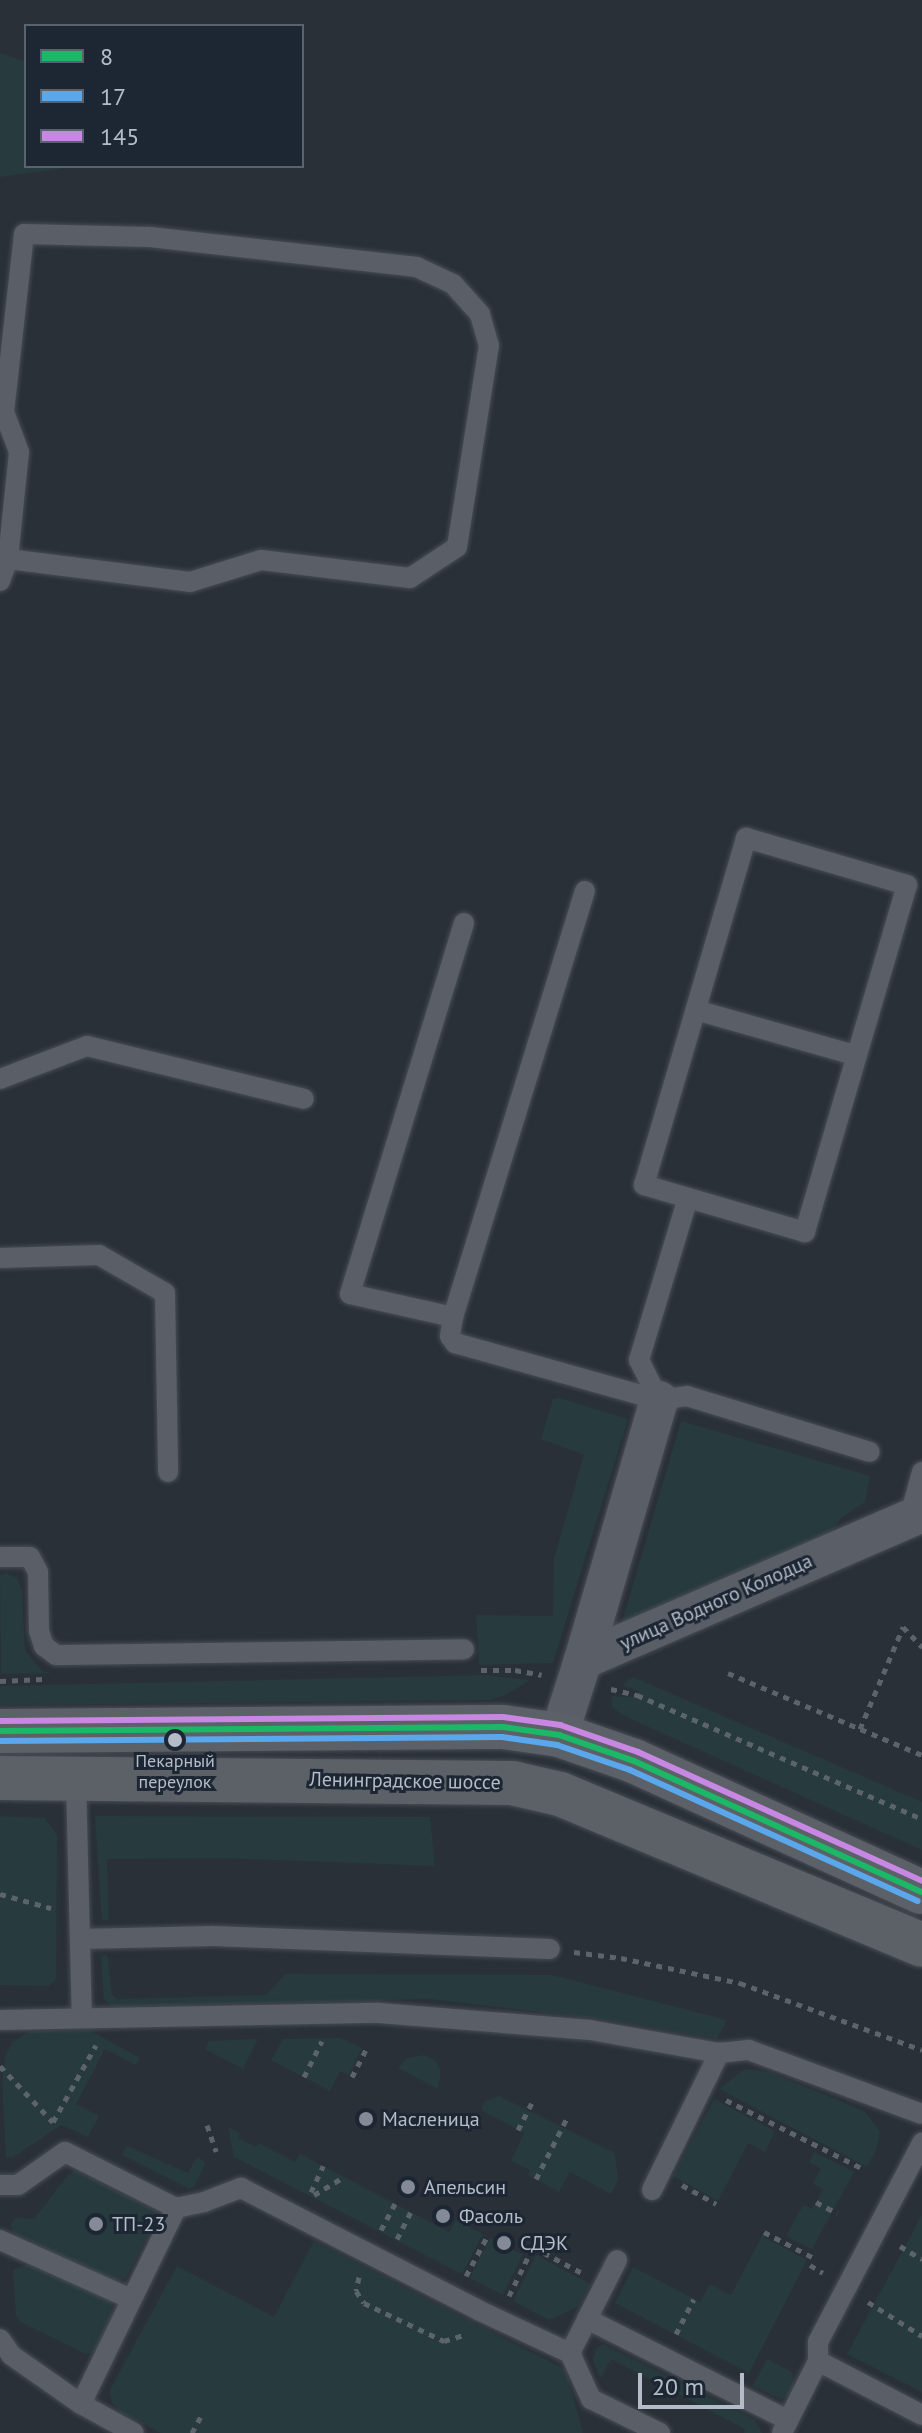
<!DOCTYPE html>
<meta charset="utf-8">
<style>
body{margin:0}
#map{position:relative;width:922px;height:2433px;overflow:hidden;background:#2a3038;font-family:"PT Sans",sans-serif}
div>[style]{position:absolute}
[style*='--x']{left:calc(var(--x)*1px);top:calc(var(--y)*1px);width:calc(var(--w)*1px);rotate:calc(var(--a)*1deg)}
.green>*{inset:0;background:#273a3e;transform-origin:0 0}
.path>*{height:5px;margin-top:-2.5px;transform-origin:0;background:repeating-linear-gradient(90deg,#5d636a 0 6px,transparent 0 12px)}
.roads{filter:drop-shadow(0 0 2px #484c53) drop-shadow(0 0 2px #484c53)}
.service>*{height:20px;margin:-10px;padding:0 10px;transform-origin:10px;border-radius:10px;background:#5a5e66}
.minor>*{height:38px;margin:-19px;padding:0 19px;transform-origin:19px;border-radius:19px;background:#5a5e66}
.primary>*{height:44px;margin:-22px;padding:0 22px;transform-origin:22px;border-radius:22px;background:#5c6168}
.bus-1>*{height:6px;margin:-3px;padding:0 3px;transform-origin:3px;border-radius:3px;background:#1ab867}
.bus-2>*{height:6px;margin:-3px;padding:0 3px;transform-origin:3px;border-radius:3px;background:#5aa8eb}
.bus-3>*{height:6px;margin:-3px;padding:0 3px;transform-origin:3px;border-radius:3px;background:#c787e3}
.dots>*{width:22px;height:22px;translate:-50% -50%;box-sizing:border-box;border:4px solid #1d2633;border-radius:50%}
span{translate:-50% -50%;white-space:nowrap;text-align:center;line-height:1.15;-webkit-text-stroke:6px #1d2633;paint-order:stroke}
.bus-label{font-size:18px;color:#b4bcc9}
.street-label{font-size:20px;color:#b4bcc9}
.poi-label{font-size:20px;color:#b4bcc9}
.left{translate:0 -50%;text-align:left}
.legend{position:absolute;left:24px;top:24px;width:280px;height:144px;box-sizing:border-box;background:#1d2633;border:2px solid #59626f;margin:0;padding:10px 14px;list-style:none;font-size:24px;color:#b4bcc9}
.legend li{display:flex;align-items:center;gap:16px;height:40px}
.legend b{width:40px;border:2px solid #59626f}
.scale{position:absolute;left:638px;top:2373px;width:106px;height:36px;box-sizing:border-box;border:4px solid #b4bcc9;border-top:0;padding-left:10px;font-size:24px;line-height:28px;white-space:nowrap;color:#b4bcc9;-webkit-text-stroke:6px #1d2633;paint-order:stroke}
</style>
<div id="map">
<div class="green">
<i style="clip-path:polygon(0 53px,26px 62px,26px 166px,79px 166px,0 177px)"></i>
<i style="clip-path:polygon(559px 1398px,628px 1419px,553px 1663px,479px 1665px,476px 1615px,553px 1616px,554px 1559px,584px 1455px,541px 1439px,553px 1399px)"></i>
<i style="clip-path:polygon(681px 1421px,870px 1476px,865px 1502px,841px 1518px,830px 1535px,622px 1622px)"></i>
<i style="clip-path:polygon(6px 1573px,17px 1578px,22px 1590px,25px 1650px,42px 1671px,53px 1673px,1px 1674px,0 1575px)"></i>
<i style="clip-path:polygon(486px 1675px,530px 1680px,506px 1695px,489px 1700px,0 1705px,0 1686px)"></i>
<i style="clip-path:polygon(633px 1677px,922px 1802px,922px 1850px,622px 1715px,612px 1707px,612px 1696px,637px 1697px,639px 1691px,622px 1685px)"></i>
<i style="clip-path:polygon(0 1816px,45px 1818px,57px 1835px,56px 1979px,49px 1986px,0 1985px)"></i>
<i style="clip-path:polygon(95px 1816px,430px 1817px,435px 1866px,222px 1858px,107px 1859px,109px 1919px,102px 1921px)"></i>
<i style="clip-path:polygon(105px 1954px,108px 1957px,112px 1995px,117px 1999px,266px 1995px,286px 1974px,552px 1975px,727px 2020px,717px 2039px,602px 2019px,428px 1999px,113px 2007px,104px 1999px,101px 1957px)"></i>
<i style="clip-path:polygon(89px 2030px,140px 2058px,136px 2065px,105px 2049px,76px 2104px,99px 2116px,88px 2137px,61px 2125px,12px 2158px,6px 2157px,2px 2080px,5px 2057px,12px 2042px,31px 2031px)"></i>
<i style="clip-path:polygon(340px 2038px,362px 2048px,349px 2075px,340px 2071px,330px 2091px,271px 2060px,283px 2039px)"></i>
<i style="clip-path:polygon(258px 2039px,243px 2069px,205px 2049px,209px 2041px)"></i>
<i style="clip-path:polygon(424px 2055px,436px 2061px,441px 2071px,438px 2089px,398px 2068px,407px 2058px)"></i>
<i style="clip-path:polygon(745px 2069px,770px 2072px,864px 2111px,880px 2131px,877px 2148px,867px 2167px,719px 2089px)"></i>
<i style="clip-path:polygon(499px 2096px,615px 2153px,618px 2180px,611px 2194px,570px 2172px,559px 2192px,528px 2175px,530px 2170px,511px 2161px,524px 2133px,481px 2110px,485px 2101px)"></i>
<i style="clip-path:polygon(714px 2099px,775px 2131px,765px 2152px,748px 2143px,718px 2201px,673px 2176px)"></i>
<i style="clip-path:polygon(228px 2127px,240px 2133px,238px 2138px,256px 2147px,259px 2143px,295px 2162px,300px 2154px,449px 2232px,456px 2220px,483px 2234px,462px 2274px,234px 2157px)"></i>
<i style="clip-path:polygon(127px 2146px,188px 2173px,197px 2157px,206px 2162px,194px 2187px,189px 2189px,122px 2155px)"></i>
<i style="clip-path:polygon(814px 2152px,854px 2172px,812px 2249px,786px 2236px,803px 2205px,813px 2209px,823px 2189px,813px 2184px,821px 2169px,809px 2162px)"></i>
<i style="clip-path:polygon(75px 2170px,157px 2211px,157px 2217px,126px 2278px,117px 2282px,14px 2233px,10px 2226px,15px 2218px,34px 2219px,68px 2175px)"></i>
<i style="clip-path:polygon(922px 2215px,922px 2392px,847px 2354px)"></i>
<i style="clip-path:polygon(762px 2236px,807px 2260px,749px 2373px,615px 2303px,633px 2267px,700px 2302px,710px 2284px,731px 2295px)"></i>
<i style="left:490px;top:2238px;width:37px;height:45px;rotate:27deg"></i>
<i style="clip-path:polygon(314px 2241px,566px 2370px,583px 2433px,161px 2433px,120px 2412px,112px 2402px,110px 2390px,177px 2266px,274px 2317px)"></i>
<i style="clip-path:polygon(536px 2255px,590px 2284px,578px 2307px,549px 2320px,513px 2301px)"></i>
<i style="clip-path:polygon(28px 2264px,111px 2301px,115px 2314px,98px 2351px,86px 2354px,20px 2322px,16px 2314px,13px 2270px)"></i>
<i style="clip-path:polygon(603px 2344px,755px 2420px,762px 2433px,744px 2433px,745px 2429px,611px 2359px,600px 2379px,593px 2360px,596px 2349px)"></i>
<i style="clip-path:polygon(767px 2359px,792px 2372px,795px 2390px,788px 2397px,781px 2399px,753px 2386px)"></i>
</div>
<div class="path">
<i style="--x:481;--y:1670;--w:34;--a:0"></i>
<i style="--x:515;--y:1670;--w:27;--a:10"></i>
<i style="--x:728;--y:1673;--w:211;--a:22.9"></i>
<i style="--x:0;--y:1681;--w:43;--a:-2.7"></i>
<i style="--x:611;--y:1689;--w:27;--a:13"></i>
<i style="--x:637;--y:1695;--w:311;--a:23.5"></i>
<i style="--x:860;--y:1729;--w:111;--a:-67.1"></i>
<i style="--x:903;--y:1627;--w:28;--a:46"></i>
<i style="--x:0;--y:1894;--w:53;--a:15.4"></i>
<i style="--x:574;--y:1952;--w:47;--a:7.3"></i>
<i style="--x:621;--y:1958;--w:122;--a:11.9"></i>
<i style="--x:740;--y:1983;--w:194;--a:20.2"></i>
<i style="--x:0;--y:2066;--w:77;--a:46.6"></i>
<i style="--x:304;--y:2077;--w:40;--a:-63.4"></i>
<i style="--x:352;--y:2077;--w:35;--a:-63"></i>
<i style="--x:726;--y:2100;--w:151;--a:26.7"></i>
<i style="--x:53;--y:2122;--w:88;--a:-60.8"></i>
<i style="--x:207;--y:2125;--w:28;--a:71"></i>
<i style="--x:518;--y:2130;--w:33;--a:-63"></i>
<i style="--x:536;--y:2179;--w:68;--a:-63.1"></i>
<i style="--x:682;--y:2185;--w:39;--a:29"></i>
<i style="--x:311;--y:2192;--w:29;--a:-65"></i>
<i style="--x:314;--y:2195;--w:35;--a:-31"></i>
<i style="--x:816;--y:2202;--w:24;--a:28"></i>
<i style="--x:381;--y:2230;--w:30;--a:-62"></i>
<i style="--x:764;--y:2232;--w:56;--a:27.5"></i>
<i style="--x:397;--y:2239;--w:30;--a:-63"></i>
<i style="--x:900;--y:2246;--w:26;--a:31"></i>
<i style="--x:810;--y:2265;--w:15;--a:32"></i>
<i style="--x:466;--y:2276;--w:44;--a:-61.7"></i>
<i style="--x:359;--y:2277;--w:14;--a:102"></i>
<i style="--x:356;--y:2291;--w:14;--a:56"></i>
<i style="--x:364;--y:2303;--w:89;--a:25.4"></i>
<i style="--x:444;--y:2341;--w:21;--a:-17"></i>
<i style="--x:509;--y:2296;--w:55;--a:-63.9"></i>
<i style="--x:533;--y:2247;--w:55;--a:28"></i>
<i style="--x:868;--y:2302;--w:64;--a:32.2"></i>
<i style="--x:676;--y:2334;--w:39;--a:-63"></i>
<i style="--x:192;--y:2433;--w:19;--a:-62"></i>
</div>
<div class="roads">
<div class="service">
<i style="--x:0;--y:581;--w:23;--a:-70"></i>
<i style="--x:8;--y:559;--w:183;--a:7.2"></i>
<i style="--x:190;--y:582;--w:74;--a:-17.2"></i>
<i style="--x:261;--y:560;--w:150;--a:6.9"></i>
<i style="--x:410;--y:578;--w:56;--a:-33.4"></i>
<i style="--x:457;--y:547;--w:204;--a:-81"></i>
<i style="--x:489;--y:346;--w:33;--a:-106"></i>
<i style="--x:480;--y:314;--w:40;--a:-132"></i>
<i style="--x:453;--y:284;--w:40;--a:-155"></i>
<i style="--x:417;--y:267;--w:271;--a:-173.6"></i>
<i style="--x:148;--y:237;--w:124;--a:-178.6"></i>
<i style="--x:24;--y:234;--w:179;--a:96.4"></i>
<i style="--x:4;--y:412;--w:43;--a:69.4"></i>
<i style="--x:19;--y:452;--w:108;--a:95.9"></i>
<i style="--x:746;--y:838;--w:168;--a:16.3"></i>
<i style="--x:907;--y:885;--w:362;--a:106.4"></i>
<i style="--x:805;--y:1232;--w:168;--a:-163.7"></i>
<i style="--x:644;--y:1185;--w:362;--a:-73.6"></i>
<i style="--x:464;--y:923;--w:388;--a:107.1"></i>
<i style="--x:350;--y:1294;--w:106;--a:12.6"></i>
<i style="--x:453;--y:1317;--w:446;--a:-72.8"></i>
<i style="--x:696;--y:1010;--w:167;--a:15.9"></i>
<i style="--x:0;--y:1079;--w:93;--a:-20.8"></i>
<i style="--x:87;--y:1046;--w:223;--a:13.7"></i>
<i style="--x:0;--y:1258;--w:99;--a:-1.7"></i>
<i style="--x:99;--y:1255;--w:76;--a:29.9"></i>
<i style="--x:165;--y:1293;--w:179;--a:89"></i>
<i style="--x:453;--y:1317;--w:19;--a:99"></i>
<i style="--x:450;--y:1336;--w:9;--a:54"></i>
<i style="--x:455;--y:1343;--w:212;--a:15.6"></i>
<i style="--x:659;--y:1400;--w:28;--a:-8"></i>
<i style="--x:687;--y:1396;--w:191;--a:17"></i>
<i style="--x:659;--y:1400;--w:45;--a:-116.6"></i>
<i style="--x:639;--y:1360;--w:169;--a:-73.2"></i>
<i style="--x:909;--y:1519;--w:49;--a:-74.5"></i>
<i style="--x:0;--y:1557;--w:30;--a:0"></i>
<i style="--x:30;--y:1557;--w:17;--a:62"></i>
<i style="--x:38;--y:1572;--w:59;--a:89"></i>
<i style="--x:39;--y:1631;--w:16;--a:72"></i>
<i style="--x:44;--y:1646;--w:15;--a:37"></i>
<i style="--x:56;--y:1655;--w:408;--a:-0.8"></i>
<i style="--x:76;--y:1779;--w:238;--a:88.6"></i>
<i style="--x:80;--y:1939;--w:133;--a:-1.3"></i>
<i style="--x:213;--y:1936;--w:337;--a:2.2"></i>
<i style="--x:0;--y:2020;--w:379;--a:-1.1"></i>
<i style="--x:379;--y:2013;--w:212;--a:4.6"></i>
<i style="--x:590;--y:2030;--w:131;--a:10.1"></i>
<i style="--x:719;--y:2053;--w:30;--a:-6"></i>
<i style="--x:749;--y:2050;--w:184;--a:20.3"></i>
<i style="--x:0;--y:2185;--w:18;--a:0"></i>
<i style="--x:18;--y:2185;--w:57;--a:-35.1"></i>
<i style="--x:65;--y:2152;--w:124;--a:26.8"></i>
<i style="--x:652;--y:2190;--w:153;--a:-63.9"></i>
<i style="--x:0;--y:2240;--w:144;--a:24.2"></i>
<i style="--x:587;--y:2319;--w:66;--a:-63"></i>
<i style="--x:0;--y:2339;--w:19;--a:55"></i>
<i style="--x:11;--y:2355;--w:85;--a:35"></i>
<i style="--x:81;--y:2404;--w:60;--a:28.7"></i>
<i style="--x:570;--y:2353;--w:38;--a:-63"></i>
<i style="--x:587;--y:2319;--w:225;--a:26.7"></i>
<i style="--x:818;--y:2361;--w:117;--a:27.4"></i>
<i style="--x:81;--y:2404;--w:218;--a:-64.1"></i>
<i style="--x:176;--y:2208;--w:29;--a:-12"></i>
<i style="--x:204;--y:2202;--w:40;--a:-21"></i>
<i style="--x:241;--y:2188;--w:267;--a:27.2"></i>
<i style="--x:478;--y:2310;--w:102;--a:25.1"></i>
<i style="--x:570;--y:2353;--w:51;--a:65.5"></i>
<i style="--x:591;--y:2399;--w:77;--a:26.2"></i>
<i style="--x:782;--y:2433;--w:80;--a:-63.4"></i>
<i style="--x:818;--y:2361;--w:19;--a:-90"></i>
<i style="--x:818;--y:2342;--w:225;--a:-62.4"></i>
</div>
<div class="minor">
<i style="--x:583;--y:1660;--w:271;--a:-73.7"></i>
<i style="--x:559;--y:1735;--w:79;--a:-72.3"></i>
<i style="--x:583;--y:1660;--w:369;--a:-23.4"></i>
</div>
<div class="primary">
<i style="--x:0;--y:1731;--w:503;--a:-0.46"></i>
<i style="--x:503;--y:1727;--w:57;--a:8.1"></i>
<i style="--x:559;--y:1735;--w:79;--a:19.1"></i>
<i style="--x:634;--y:1761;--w:316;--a:24.5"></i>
<i style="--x:0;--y:1778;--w:512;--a:0.56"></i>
<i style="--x:512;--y:1783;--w:49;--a:12.9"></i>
<i style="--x:560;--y:1794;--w:392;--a:22.6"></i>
</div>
</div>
<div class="bus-1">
<i style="--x:0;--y:1731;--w:503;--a:-0.46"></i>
<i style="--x:503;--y:1727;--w:57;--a:8.1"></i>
<i style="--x:559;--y:1735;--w:79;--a:19.1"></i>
<i style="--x:634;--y:1761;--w:316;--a:24.5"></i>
</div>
<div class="bus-2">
<i style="--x:0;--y:1741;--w:502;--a:-0.46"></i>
<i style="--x:502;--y:1737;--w:56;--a:8.3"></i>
<i style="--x:557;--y:1745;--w:77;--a:18.9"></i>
<i style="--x:630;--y:1770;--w:316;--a:24.5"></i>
</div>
<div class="bus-3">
<i style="--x:0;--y:1721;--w:503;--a:-0.46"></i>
<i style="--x:503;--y:1717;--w:58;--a:8"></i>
<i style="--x:560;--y:1725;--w:83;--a:19.1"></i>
<i style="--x:638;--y:1752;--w:312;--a:24.4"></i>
</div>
<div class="dots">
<i style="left:175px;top:1740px;background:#b4bcc9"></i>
<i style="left:366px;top:2119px;background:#848b96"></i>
<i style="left:408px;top:2187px;background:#848b96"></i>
<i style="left:443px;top:2216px;background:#848b96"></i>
<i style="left:96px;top:2224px;background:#848b96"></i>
<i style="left:504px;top:2243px;background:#848b96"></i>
</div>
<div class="bus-label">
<span style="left:175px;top:1772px">Пекарный<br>переулок</span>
</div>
<div class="street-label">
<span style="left:716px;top:1602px;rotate:-24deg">улица Водного Колодца</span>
<span style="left:405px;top:1781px;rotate:1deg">Ленинградское шоссе</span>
</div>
<div class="poi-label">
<span class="left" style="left:382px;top:2119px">Масленица</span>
<span class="left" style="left:424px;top:2187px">Апельсин</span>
<span class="left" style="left:459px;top:2216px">Фасоль</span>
<span class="left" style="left:112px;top:2224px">ТП-23</span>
<span class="left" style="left:520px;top:2243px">СДЭК</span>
</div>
<ul class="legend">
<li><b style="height:10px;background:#1ab867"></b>8</li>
<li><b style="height:10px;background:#5aa8eb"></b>17</li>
<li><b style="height:10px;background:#c787e3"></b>145</li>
</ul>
<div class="scale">20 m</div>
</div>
